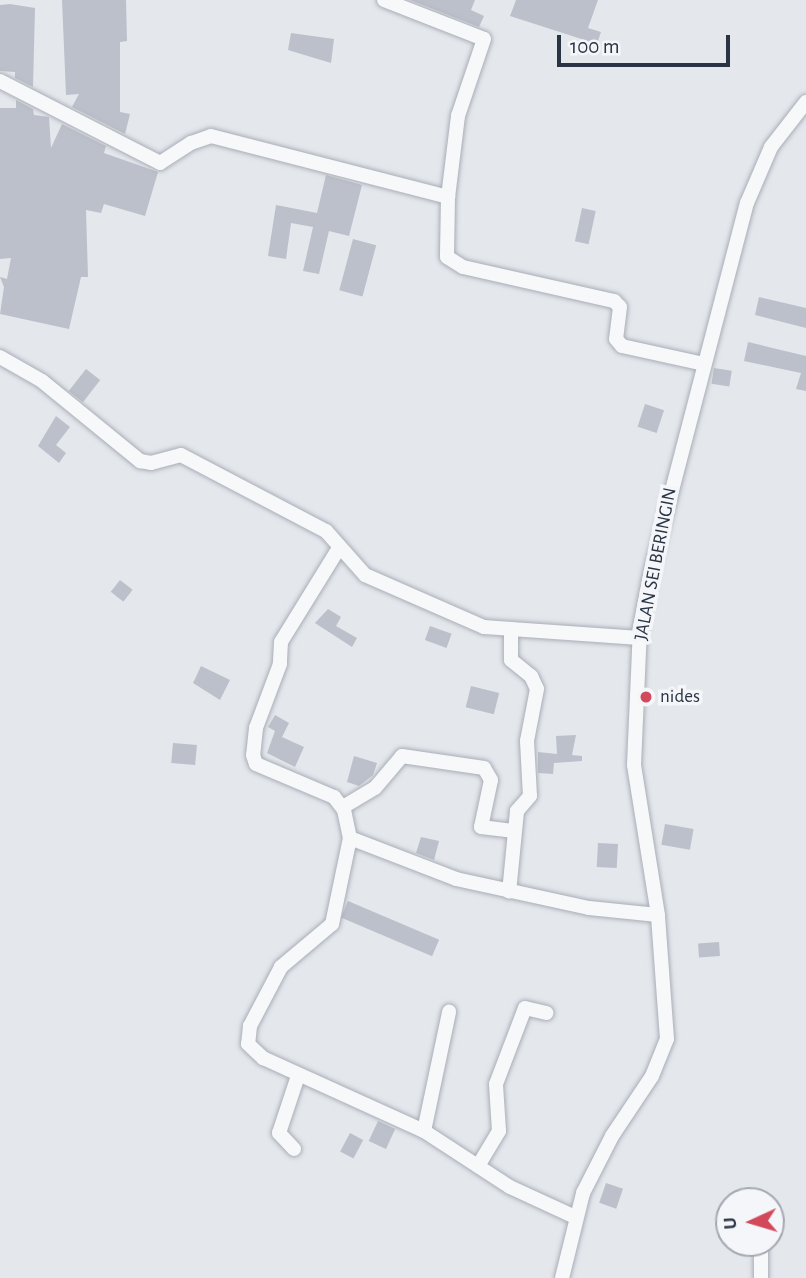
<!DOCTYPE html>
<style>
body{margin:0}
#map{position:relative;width:806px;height:1278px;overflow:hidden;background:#e4e7ec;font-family:"Alegreya Sans",sans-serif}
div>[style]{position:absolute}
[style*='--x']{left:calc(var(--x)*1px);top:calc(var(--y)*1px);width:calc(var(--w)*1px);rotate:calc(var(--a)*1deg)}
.building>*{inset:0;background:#bbc0ca;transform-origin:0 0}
.roads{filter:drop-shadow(0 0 2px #a9aeb7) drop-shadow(0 0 2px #a9aeb7)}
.minor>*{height:14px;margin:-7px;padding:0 7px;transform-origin:7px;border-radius:7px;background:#f7f8fa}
.dots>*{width:19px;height:19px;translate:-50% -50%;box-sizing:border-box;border:4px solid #f4f6f9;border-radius:50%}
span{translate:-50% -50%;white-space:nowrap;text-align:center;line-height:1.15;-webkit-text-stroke:7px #f4f6f9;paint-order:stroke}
.street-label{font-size:19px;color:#2b3445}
.poi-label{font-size:19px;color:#2b3445}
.left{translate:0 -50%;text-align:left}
.north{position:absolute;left:715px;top:1187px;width:70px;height:70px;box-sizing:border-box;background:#f4f6f9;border:2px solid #a4a8b1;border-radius:50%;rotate:266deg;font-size:19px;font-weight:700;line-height:28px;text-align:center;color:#2b3445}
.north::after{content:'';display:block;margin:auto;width:24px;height:32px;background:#d1495b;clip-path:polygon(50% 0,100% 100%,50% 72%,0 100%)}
.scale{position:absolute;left:557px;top:35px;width:173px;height:32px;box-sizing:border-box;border:4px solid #2b3445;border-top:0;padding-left:9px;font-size:21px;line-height:24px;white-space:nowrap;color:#2b3445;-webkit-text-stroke:5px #f4f6f9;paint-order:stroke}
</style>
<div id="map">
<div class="building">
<i style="clip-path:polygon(62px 0,126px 0,127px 41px,120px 42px,120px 112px,130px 114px,125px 134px,72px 107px,79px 94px,66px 95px)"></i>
<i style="clip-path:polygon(410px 0,475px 0,471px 10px,484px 16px,479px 27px)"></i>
<i style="clip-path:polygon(516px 0,598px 0,588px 28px,601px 32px,597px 44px,510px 16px)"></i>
<i style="clip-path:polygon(10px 4px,35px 8px,33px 87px,15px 78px,15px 72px,0 71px,0 5px)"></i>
<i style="clip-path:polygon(291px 33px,334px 39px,331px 63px,288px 50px)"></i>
<i style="clip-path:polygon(16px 100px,33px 109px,34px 115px,49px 117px,51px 148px,62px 124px,106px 146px,104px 153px,158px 172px,145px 216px,104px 204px,101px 213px,86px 210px,88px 277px,81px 277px,69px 329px,0 314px,4px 287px,0 277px,7px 279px,11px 258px,0 259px,0 108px,16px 108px)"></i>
<i style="clip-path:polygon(326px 175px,362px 185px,349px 236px,329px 231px,319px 274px,303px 271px,313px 227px,291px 223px,286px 259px,268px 256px,276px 205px,317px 213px)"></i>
<i style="left:582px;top:208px;width:14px;height:34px;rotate:12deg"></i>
<i style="left:353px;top:239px;width:24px;height:53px;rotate:15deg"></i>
<i style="clip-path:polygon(759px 297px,806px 308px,806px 328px,755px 315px)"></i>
<i style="clip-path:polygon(748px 342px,806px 356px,806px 391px,796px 389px,801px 373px,744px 361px)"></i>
<i style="left:714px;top:368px;width:18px;height:16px;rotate:9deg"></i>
<i style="left:86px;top:369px;width:18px;height:28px;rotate:38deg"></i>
<i style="left:645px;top:404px;width:20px;height:24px;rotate:18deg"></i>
<i style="clip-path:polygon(56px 416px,70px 427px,56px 445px,66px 453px,59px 463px,38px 446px)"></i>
<i style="left:120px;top:580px;width:16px;height:15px;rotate:38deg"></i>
<i style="clip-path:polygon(328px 609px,341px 617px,336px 626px,357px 638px,352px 647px,315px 623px)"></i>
<i style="left:430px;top:626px;width:23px;height:15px;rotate:20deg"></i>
<i style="clip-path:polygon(201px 666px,230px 680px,220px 700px,193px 683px)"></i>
<i style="left:471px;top:686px;width:29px;height:22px;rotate:14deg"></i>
<i style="clip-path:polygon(275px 715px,289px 723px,282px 737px,304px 747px,295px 767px,267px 753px,275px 731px,268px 727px)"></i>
<i style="clip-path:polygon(576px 735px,572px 755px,582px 756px,582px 761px,554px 763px,553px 774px,538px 773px,538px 752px,557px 754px,556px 736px)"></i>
<i style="left:173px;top:743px;width:24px;height:20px;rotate:5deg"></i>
<i style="clip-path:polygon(354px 756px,377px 763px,373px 775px,359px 786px,347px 782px)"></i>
<i style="left:665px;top:824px;width:29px;height:21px;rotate:10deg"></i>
<i style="clip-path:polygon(421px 837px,439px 841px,434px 860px,416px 853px)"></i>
<i style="left:598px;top:843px;width:20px;height:24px;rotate:3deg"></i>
<i style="left:348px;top:901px;width:99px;height:18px;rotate:23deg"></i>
<i style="left:719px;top:942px;width:14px;height:21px;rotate:86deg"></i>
<i style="left:378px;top:1121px;width:19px;height:22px;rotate:25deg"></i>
<i style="left:350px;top:1133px;width:15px;height:21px;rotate:28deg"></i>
<i style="left:606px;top:1183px;width:18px;height:21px;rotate:19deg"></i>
</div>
<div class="roads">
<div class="minor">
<i style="--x:384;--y:0;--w:107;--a:21.3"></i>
<i style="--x:484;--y:39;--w:81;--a:108.7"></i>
<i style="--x:458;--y:116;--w:82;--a:97"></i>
<i style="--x:448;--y:197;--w:60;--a:91"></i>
<i style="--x:447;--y:257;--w:19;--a:32"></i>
<i style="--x:463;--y:267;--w:155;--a:12.7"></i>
<i style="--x:614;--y:301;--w:8;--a:45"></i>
<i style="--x:620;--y:307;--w:32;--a:97"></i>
<i style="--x:616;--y:339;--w:9;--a:49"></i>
<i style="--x:622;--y:346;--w:84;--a:12.4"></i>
<i style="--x:0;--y:81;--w:180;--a:27.1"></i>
<i style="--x:160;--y:163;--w:37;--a:-33"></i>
<i style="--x:191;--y:143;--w:21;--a:-19"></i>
<i style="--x:211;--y:136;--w:245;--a:14.4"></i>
<i style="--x:0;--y:357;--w:48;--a:29.7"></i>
<i style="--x:42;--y:381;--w:127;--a:39.2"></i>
<i style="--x:140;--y:461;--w:11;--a:10"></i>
<i style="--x:151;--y:463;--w:31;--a:-15"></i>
<i style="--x:181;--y:455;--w:164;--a:27.7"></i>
<i style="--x:326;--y:531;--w:59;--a:48.4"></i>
<i style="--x:365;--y:575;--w:130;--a:23.6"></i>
<i style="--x:484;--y:627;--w:27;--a:4"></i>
<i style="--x:511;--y:629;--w:31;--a:90"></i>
<i style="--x:511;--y:660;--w:26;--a:39"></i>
<i style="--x:531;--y:676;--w:14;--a:65"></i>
<i style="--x:537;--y:689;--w:53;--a:100.9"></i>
<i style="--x:527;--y:741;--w:55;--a:86.9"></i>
<i style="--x:530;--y:796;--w:20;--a:131"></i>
<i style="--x:517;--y:811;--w:81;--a:95.6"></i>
<i style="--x:339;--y:548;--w:110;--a:121.7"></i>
<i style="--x:281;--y:642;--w:22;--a:93"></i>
<i style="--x:280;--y:664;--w:68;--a:110.6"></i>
<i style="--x:256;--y:728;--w:27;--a:96"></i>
<i style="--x:253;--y:755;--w:9;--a:72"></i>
<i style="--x:256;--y:764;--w:85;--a:22.9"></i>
<i style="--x:334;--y:797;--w:16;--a:52"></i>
<i style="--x:344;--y:810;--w:29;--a:78"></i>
<i style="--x:350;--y:838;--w:88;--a:101.8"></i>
<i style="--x:332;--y:924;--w:67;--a:139.9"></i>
<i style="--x:281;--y:967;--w:67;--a:117.7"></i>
<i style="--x:250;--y:1026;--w:18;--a:96"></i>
<i style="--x:248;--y:1044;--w:21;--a:43"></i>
<i style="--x:263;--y:1058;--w:177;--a:24.4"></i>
<i style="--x:424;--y:1131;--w:103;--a:33.1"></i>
<i style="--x:510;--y:1187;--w:72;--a:24.8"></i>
<i style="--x:511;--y:629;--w:129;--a:4"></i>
<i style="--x:343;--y:807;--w:37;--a:-31"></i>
<i style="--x:375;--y:788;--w:42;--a:-49.8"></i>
<i style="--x:402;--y:756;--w:83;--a:8.3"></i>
<i style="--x:484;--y:768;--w:14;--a:60"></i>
<i style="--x:491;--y:780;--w:48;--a:102"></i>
<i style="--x:481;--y:827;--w:32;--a:7"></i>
<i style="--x:350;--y:838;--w:114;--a:21.1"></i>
<i style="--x:456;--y:879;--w:136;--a:12.3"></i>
<i style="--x:589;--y:908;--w:69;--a:5.8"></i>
<i style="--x:424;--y:1131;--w:122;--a:-78.1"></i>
<i style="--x:294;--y:1149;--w:22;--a:-133"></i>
<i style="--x:279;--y:1133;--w:60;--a:-71.6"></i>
<i style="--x:478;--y:1166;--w:41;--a:-59"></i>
<i style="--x:499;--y:1131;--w:47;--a:-93.7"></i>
<i style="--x:496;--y:1084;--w:81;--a:-69.1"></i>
<i style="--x:525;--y:1008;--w:22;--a:13"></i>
<i style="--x:562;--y:1278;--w:88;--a:-76.1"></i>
<i style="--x:583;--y:1193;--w:64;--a:-63"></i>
<i style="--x:612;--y:1136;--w:72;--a:-56.3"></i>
<i style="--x:652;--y:1076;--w:40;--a:-68"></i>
<i style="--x:667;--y:1039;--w:124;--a:-94.2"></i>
<i style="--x:658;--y:915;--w:152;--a:-99.1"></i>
<i style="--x:634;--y:765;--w:138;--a:-87.5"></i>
<i style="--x:640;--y:627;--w:57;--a:-78.9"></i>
<i style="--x:651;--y:571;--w:380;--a:-75.4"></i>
<i style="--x:747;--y:203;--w:61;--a:-66.8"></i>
<i style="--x:771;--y:147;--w:57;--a:-52.1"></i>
<i style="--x:761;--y:1278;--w:28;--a:-90"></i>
</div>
</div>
<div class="dots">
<i style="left:646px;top:697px;background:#d1495b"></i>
</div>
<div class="street-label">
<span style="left:656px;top:564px;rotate:-79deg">JALAN SEI BERINGIN</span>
</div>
<div class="poi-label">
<span class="left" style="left:660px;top:697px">nides</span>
</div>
<div class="north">U</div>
<div class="scale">100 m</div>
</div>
